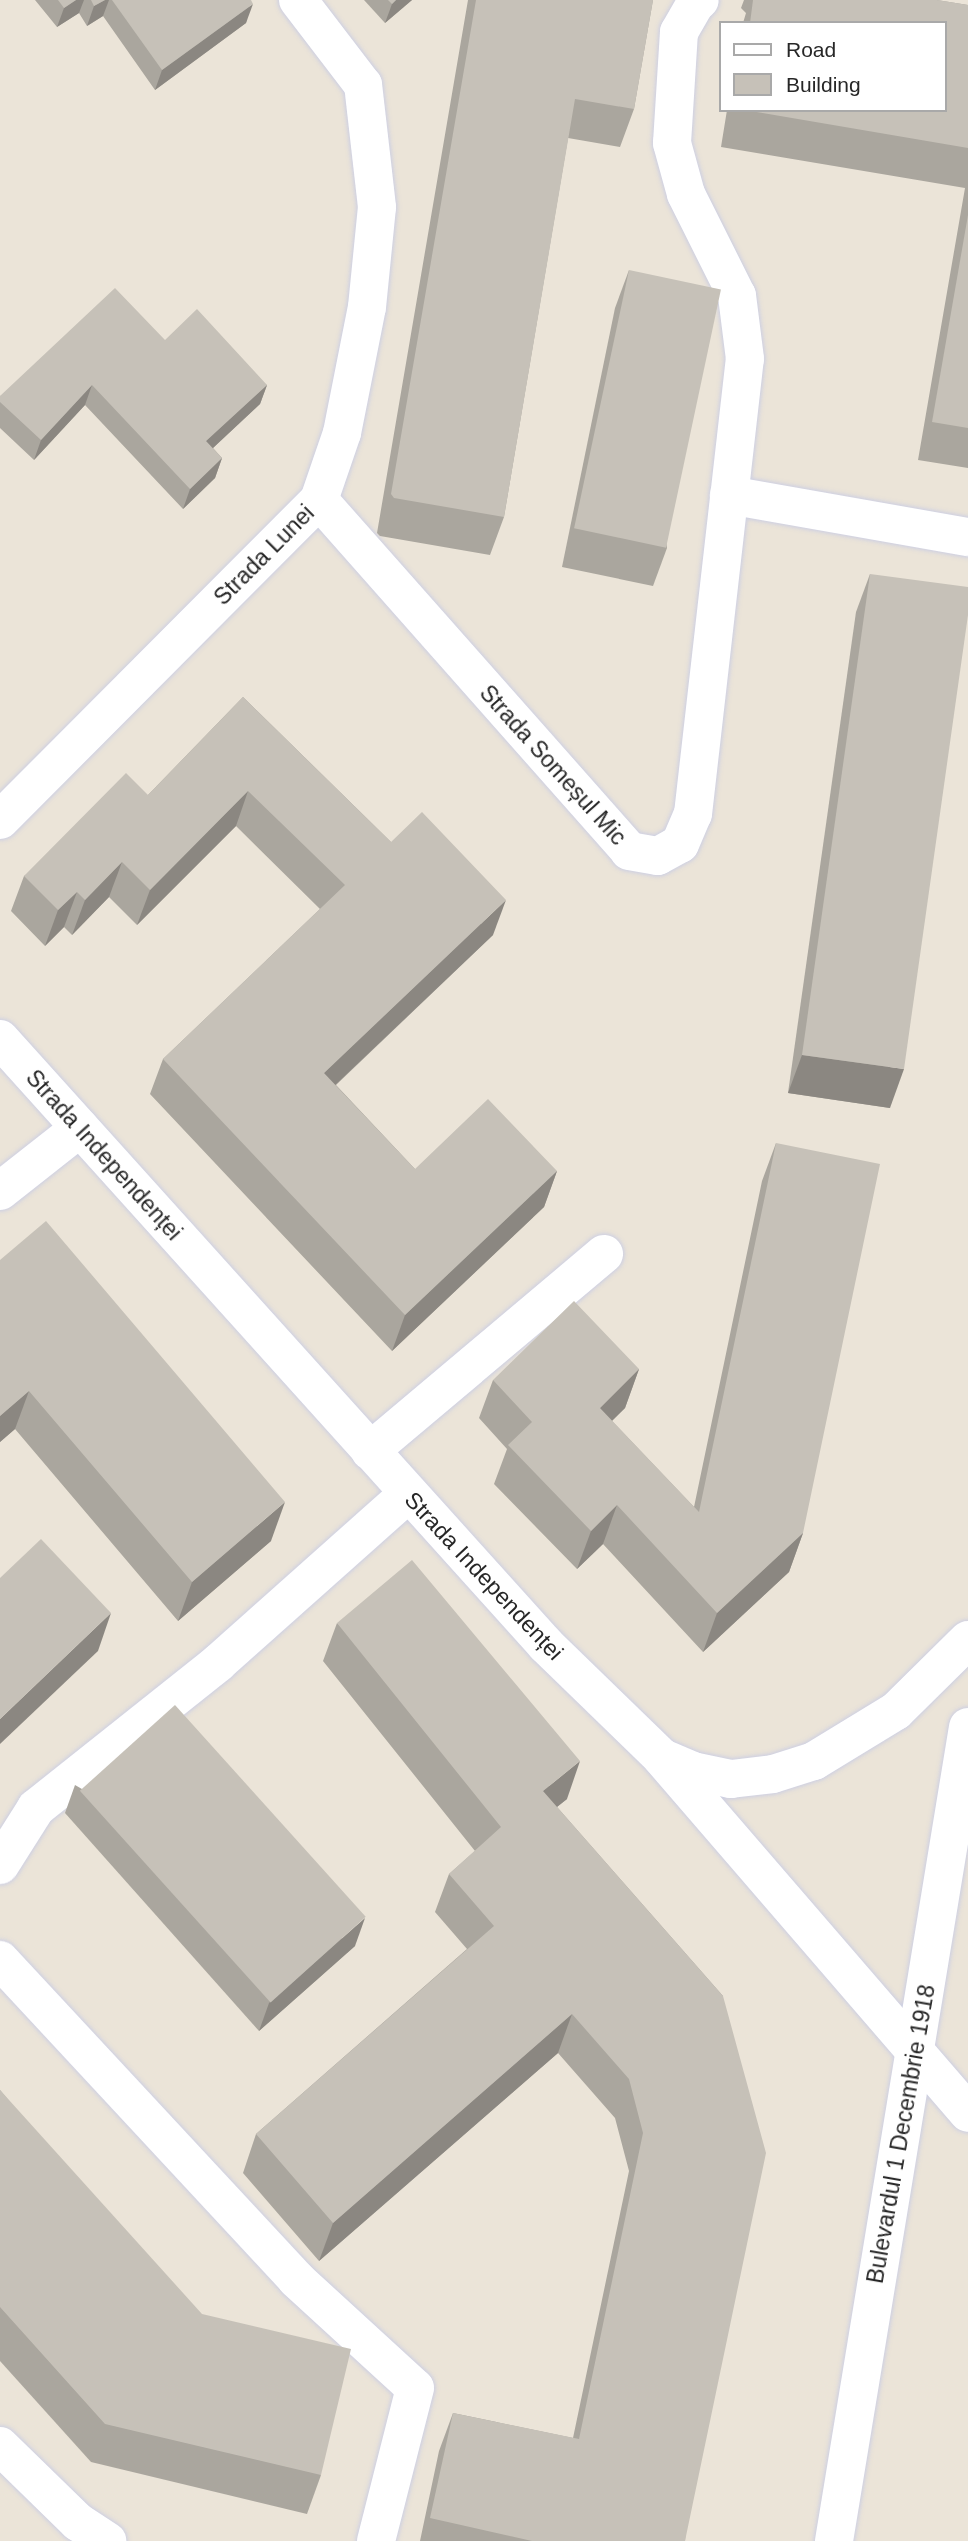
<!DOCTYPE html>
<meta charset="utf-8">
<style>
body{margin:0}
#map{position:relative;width:968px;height:2541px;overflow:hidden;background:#ebe4d8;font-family:Arial,sans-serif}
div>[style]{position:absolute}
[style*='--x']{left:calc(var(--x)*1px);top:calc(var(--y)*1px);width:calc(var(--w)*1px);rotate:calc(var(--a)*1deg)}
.roads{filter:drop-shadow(0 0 2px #cdcfe2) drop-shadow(0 0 2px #cdcfe2)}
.minor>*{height:38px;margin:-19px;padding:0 19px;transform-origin:19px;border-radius:19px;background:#fff}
.secondary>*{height:38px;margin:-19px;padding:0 19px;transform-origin:19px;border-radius:19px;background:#fff}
.wall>*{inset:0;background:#aaa69e}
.shaded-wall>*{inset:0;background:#8b8781}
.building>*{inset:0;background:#c6c1b8;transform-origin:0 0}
span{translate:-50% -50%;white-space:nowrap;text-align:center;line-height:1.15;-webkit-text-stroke:5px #fff;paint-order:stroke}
.street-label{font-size:23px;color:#272727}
.legend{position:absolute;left:719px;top:21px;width:228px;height:91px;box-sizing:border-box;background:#fff;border:2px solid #a9a9a9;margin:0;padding:9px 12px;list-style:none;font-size:21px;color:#272727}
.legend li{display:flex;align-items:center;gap:14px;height:35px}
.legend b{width:35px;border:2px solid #a9a9a9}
</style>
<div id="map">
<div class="roads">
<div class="minor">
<i style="--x:729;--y:495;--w:243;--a:10"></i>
<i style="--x:319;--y:500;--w:468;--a:48.5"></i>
<i style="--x:629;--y:851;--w:29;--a:10"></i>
<i style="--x:658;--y:856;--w:25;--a:-29"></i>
<i style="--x:680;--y:844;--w:33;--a:-67"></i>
<i style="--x:693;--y:814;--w:458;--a:-83.5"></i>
<i style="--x:745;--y:359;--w:64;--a:-97.2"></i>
<i style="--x:737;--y:296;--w:114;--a:-116.6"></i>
<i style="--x:686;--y:194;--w:53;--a:-105.4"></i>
<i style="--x:672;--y:143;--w:111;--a:-86.4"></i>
<i style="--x:679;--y:32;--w:32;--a:-60"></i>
<i style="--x:695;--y:4;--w:6;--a:-39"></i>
<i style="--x:0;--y:820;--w:452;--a:-45.1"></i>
<i style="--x:319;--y:500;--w:71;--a:-71.1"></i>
<i style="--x:342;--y:433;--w:128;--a:-78.8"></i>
<i style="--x:367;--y:307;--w:100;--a:-84.3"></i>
<i style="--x:377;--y:207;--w:123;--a:-96.5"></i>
<i style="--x:363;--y:85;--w:107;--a:-127.4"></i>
<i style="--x:0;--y:1039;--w:816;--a:47.98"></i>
<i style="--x:546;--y:1645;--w:161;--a:44.2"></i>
<i style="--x:661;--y:1757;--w:470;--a:49.2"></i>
<i style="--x:0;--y:1191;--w:102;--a:-38.2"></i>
<i style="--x:370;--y:1451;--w:306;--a:-40.1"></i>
<i style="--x:665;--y:1759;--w:30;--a:23"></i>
<i style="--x:693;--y:1771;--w:39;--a:12"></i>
<i style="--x:731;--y:1779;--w:42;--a:-6.8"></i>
<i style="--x:773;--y:1774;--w:43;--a:-17.6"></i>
<i style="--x:814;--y:1761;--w:96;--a:-31.4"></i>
<i style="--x:896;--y:1711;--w:101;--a:-44.6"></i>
<i style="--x:0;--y:1865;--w:67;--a:-57.7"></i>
<i style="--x:36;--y:1808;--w:233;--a:-38.5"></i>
<i style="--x:218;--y:1663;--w:254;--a:-41.7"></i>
<i style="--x:0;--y:1960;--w:435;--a:47.1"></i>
<i style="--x:296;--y:2279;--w:161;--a:42.5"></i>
<i style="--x:415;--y:2388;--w:158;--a:104.3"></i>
<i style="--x:0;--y:2446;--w:109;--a:44.3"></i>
<i style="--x:78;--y:2522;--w:35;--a:33"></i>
</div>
<div class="secondary">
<i style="--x:834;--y:2541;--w:825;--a:-80.65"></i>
</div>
</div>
<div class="wall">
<i style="clip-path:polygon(35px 0,251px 0,246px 23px,155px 90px,103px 16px,87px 26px,79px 13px,57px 27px)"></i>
<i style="clip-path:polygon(364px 0,412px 0,385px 23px)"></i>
<i style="clip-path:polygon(468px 0,653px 0,634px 109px,620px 147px,568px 138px,504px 517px,490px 555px,380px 536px,377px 533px)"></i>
<i style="clip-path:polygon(744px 0,937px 0,968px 5px,968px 468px,918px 460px,965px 188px,721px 147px,727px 110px,945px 110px,750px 23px,743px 23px,746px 13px,741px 8px)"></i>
<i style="clip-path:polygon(629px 270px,667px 548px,653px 586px,562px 567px,615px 308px)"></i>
<i style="clip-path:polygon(165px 340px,267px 385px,260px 404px,213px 448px,222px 458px,215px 478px,183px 509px,85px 405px,34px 460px,0 428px,0 396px)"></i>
<i style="clip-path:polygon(870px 574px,890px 1108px,788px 1093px,856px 612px)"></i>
<i style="clip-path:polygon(243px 697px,391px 842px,493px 935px,336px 1085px,415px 1169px,557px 1171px,544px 1207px,392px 1351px,150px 1094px,163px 1059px,320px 909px,236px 826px,137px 925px,109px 897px,72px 935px,64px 927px,45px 946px,11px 911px,24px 876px,148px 795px)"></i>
<i style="clip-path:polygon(776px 1143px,803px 1533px,789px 1572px,703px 1652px,603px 1544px,577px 1569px,494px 1484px,507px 1449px,479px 1418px,493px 1380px,639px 1369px,625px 1408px,612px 1421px,694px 1507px,762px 1181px)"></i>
<i style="clip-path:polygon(0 1260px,271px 1541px,178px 1621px,15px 1429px,0 1442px)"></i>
<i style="clip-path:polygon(337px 1623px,567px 1799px,557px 1807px,723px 1996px,685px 2541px,420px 2541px,439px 2451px,453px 2413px,573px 2438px,629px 2171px,615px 2118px,558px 2053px,319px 2261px,243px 2173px,256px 2134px,467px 1949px,435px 1912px,449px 1874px,475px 1851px,323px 1661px)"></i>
<i style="clip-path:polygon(75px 1785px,355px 1946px,259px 2031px,65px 1813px)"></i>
<i style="clip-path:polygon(0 2090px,321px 2475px,307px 2514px,91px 2462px,0 2361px)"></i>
</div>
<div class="shaded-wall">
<i style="clip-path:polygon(76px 0,84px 0,79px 13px,57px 27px,64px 8px)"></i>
<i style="clip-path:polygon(105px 0,109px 0,103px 16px,87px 26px,94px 6px)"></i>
<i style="clip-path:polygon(396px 0,412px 0,385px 23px,392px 4px)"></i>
<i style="clip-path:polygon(253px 4px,246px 23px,155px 90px,162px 70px)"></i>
<i style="clip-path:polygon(92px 385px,85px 405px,34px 460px,41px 440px)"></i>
<i style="clip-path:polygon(267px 385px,260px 404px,199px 461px,206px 441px)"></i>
<i style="clip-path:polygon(222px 458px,215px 478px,183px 509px,190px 489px)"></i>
<i style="clip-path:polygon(248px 791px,236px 826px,137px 925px,150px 890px)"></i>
<i style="clip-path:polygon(122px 862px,109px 897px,72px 935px,85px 900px)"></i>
<i style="clip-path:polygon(77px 892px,64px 927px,45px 946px,58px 910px)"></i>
<i style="clip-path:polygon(506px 900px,493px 935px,311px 1108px,324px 1073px)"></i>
<i style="clip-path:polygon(802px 1055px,904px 1069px,890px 1108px,788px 1093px)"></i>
<i style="clip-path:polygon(557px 1171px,544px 1207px,392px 1351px,405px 1315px)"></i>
<i style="clip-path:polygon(639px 1369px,625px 1408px,586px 1446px,600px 1408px)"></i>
<i style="clip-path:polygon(29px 1391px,15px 1429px,0 1442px,0 1416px)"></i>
<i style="clip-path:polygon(285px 1502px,271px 1541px,178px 1621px,192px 1582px)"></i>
<i style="clip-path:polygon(617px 1505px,603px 1544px,577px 1569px,591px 1531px)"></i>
<i style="clip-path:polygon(803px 1533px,789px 1572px,703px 1652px,717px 1613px)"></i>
<i style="clip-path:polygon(111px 1613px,98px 1651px,0 1744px,0 1719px)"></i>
<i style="clip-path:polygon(580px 1761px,567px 1799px,529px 1829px,543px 1791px)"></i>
<i style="clip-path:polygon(365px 1918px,355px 1946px,259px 2031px,269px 2003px)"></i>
<i style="clip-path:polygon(572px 2014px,558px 2053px,319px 2261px,333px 2223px)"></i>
</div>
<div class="building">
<i style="clip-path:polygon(58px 0,76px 0,64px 8px)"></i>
<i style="clip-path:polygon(91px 0,105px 0,94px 6px)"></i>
<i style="clip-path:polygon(112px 0,251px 0,253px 4px,162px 70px)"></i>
<i style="clip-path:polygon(388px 0,396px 0,392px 4px)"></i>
<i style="clip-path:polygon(476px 0,653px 0,634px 109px,575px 99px,504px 517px,394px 498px,391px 494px)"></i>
<i style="clip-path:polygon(753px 0,937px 0,968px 5px,968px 148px,745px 110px,945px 110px,945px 23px,750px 23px)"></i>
<i style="clip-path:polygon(968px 215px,968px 428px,932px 422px)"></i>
<i style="left:629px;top:270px;width:94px;height:264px;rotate:12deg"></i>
<i style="clip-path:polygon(115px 288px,165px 340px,197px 309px,267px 385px,206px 441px,222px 458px,190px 489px,92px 385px,41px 440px,0 402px,0 396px)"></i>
<i style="clip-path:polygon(870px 574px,968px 587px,968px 615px,904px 1069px,802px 1055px)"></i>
<i style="clip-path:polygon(243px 697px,391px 842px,422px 812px,506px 900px,324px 1073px,415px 1169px,488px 1099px,557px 1171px,405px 1315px,163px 1059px,345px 885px,248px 791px,150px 890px,122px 862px,85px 900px,77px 892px,58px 910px,24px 876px,126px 773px,148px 795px)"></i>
<i style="clip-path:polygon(776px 1143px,880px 1164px,803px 1533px,717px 1613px,617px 1505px,591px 1531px,508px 1445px,532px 1422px,493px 1380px,574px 1301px,639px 1369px,600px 1408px,699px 1512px)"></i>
<i style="clip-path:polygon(46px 1221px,285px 1502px,192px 1582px,29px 1391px,0 1416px,0 1260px)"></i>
<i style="clip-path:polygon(41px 1539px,111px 1613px,0 1719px,0 1578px)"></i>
<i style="clip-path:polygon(412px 1560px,580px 1761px,543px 1791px,723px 1996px,766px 2153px,685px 2541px,532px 2541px,430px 2518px,453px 2413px,579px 2439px,643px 2133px,629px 2079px,572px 2014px,333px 2223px,256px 2134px,494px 1926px,449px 1874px,501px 1827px,337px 1623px)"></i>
<i style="left:175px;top:1705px;width:285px;height:128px;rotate:48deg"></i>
<i style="clip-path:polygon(0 2090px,202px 2314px,351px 2349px,321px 2475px,105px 2424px,0 2307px)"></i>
</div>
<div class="street-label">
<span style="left:264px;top:555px;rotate:-45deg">Strada Lunei</span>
<span style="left:553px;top:765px;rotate:48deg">Strada Someșul Mic</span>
<span style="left:104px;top:1155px;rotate:48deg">Strada Independenței</span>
<span style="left:484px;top:1576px;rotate:47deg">Strada Independenței</span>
<span style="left:901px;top:2134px;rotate:-80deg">Bulevardul 1 Decembrie 1918</span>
</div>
<ul class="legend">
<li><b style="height:9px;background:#fff"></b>Road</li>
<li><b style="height:19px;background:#c6c1b8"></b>Building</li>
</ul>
</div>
